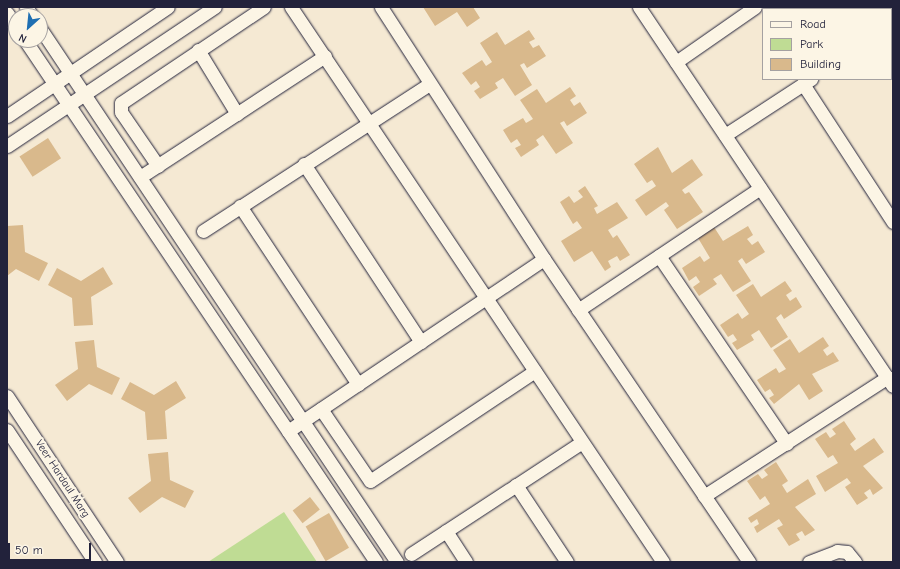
<!DOCTYPE html>
<style>
body{margin:0}
#map{position:relative;width:900px;height:569px;overflow:hidden;background:#f5e9d3;font-family:"Comic Neue",sans-serif}
div>[style]{position:absolute}
[style*='--x']{left:calc(var(--x)*1px);top:calc(var(--y)*1px);width:calc(var(--w)*1px);rotate:calc(var(--a)*1deg)}
.green>*{inset:0;background:#bfdc94}
.building>*{inset:0;background:#d9b98c;transform-origin:0 0}
.roads{filter:drop-shadow(0 0 1px #22223b) drop-shadow(0 0 1px #22223b)}
.minor>*{height:13px;margin:-6.5px;padding:0 6.5px;transform-origin:6.5px;border-radius:6.5px;background:#fcf5e5}
span{translate:-50% -50%;white-space:nowrap;text-align:center;line-height:1.15;-webkit-text-stroke:4px #fcf5e5;paint-order:stroke}
.street-label{font-size:11px;color:#22223b}
.frame{position:absolute;inset:0;border:8px solid #22223b;pointer-events:none}
.legend{position:absolute;left:762px;top:8px;width:130px;height:72px;box-sizing:border-box;background:#fcf5e5;border:1px solid #a5a1a1;margin:0;padding:5px 7px;list-style:none;font-size:12px;color:#22223b}
.legend li{display:flex;align-items:center;gap:8px;height:20px}
.legend b{width:20px;border:1px solid #a5a1a1}
.north{position:absolute;left:8px;top:8px;width:40px;height:40px;box-sizing:border-box;background:#fcf5e5;border:1px solid #a5a1a1;border-radius:50%;rotate:207deg;font-size:11px;font-weight:700;line-height:16px;text-align:center;color:#22223b}
.north::after{content:'';display:block;margin:auto;width:14px;height:18px;background:#1f6fb2;clip-path:polygon(50% 0,100% 100%,50% 72%,0 100%)}
.scale{position:absolute;left:8px;top:543px;width:83px;height:18px;box-sizing:border-box;border:2px solid #22223b;border-top:0;padding-left:5px;font-size:12px;line-height:14px;white-space:nowrap;color:#22223b;-webkit-text-stroke:3px #fcf5e5;paint-order:stroke}
</style>
<div id="map">
<div class="green">
<i style="clip-path:polygon(284px 512px,317px 562px,208px 562px)"></i>
</div>
<div class="building">
<i style="clip-path:polygon(423px 7px,473px 7px,480px 18px,467px 27px,457px 12px,435px 26px)"></i>
<i style="clip-path:polygon(529px 30px,535px 39px,529px 42px,533px 48px,539px 45px,546px 56px,527px 68px,524px 63px,520px 65px,532px 85px,515px 96px,503px 78px,495px 83px,498px 88px,480px 99px,474px 91px,480px 87px,476px 81px,471px 85px,462px 73px,482px 60px,486px 66px,492px 62px,480px 43px,497px 32px,505px 45px)"></i>
<i style="clip-path:polygon(570px 87px,576px 96px,570px 100px,574px 106px,580px 102px,587px 113px,567px 126px,564px 121px,560px 123px,573px 143px,556px 154px,543px 135px,536px 140px,539px 145px,521px 157px,515px 148px,521px 145px,517px 139px,511px 143px,503px 130px,523px 118px,526px 123px,533px 119px,520px 100px,537px 89px,546px 103px)"></i>
<i style="left:48px;top:138px;width:24px;height:34px;rotate:57deg"></i>
<i style="clip-path:polygon(658px 147px,672px 173px,692px 159px,703px 175px,682px 190px,685px 194px,689px 192px,703px 212px,677px 229px,664px 210px,669px 206px,666px 202px,646px 216px,635px 200px,656px 186px,652px 180px,647px 183px,634px 164px)"></i>
<i style="clip-path:polygon(585px 186px,598px 206px,594px 208px,597px 214px,617px 202px,628px 218px,608px 230px,613px 238px,617px 235px,630px 255px,620px 261px,617px 256px,608px 261px,611px 267px,605px 271px,592px 251px,574px 262px,561px 241px,582px 228px,577px 221px,573px 224px,560px 202px,569px 196px,574px 203px,583px 197px,578px 191px)"></i>
<i style="clip-path:polygon(23px 225px,25px 252px,48px 263px,39px 281px,16px 269px,7px 276px,7px 226px)"></i>
<i style="clip-path:polygon(748px 226px,753px 235px,747px 239px,752px 245px,758px 241px,765px 252px,746px 264px,742px 258px,738px 261px,751px 281px,733px 292px,721px 274px,713px 279px,717px 284px,699px 296px,693px 287px,700px 282px,696px 276px,689px 281px,682px 268px,700px 256px,704px 262px,710px 258px,698px 238px,714px 227px,723px 241px)"></i>
<i style="clip-path:polygon(103px 267px,113px 284px,91px 297px,93px 325px,74px 326px,72px 298px,48px 285px,57px 268px,81px 281px)"></i>
<i style="clip-path:polygon(785px 281px,792px 291px,786px 295px,790px 301px,796px 297px,802px 307px,784px 319px,781px 314px,776px 318px,788px 337px,771px 348px,759px 330px,751px 335px,754px 340px,737px 350px,732px 343px,737px 340px,733px 334px,728px 337px,720px 325px,738px 313px,742px 319px,749px 314px,736px 295px,753px 284px,761px 297px)"></i>
<i style="clip-path:polygon(823px 337px,829px 346px,823px 350px,827px 356px,833px 352px,839px 361px,812px 374px,823px 391px,809px 400px,799px 384px,774px 404px,769px 398px,774px 395px,770px 389px,765px 392px,757px 380px,776px 368px,779px 373px,786px 369px,773px 350px,790px 339px,799px 353px)"></i>
<i style="clip-path:polygon(94px 340px,97px 367px,120px 378px,112px 395px,89px 384px,67px 401px,55px 385px,78px 369px,75px 342px)"></i>
<i style="clip-path:polygon(176px 381px,186px 398px,165px 411px,167px 439px,147px 440px,145px 412px,121px 399px,130px 382px,154px 395px)"></i>
<i style="clip-path:polygon(844px 421px,856px 439px,850px 444px,855px 451px,874px 438px,884px 452px,863px 466px,883px 488px,873px 495px,870px 489px,864px 493px,868px 498px,857px 505px,845px 487px,851px 483px,847px 478px,825px 492px,816px 476px,838px 463px,833px 455px,828px 458px,815px 439px,826px 432px,830px 438px,836px 434px,832px 429px)"></i>
<i style="clip-path:polygon(168px 452px,170px 480px,194px 491px,185px 508px,162px 497px,140px 513px,128px 498px,151px 481px,148px 454px)"></i>
<i style="clip-path:polygon(776px 462px,788px 481px,782px 485px,787px 493px,808px 479px,816px 494px,795px 507px,815px 530px,805px 536px,802px 531px,796px 534px,800px 540px,789px 546px,777px 528px,783px 525px,779px 519px,757px 533px,754px 527px,759px 524px,757px 519px,751px 523px,748px 518px,770px 504px,765px 496px,760px 500px,747px 481px,758px 474px,762px 479px,768px 475px,764px 470px)"></i>
<i style="left:310px;top:497px;width:16px;height:22px;rotate:52deg"></i>
<i style="left:329px;top:513px;width:40px;height:27px;rotate:60deg"></i>
</div>
<div class="roads">
<div class="minor">
<i style="--x:26;--y:7;--w:11;--a:56"></i>
<i style="--x:291;--y:7;--w:668;--a:56.17"></i>
<i style="--x:381;--y:7;--w:300;--a:57.1"></i>
<i style="--x:544;--y:259;--w:366;--a:55.9"></i>
<i style="--x:639;--y:7;--w:456;--a:56.2"></i>
<i style="--x:7;--y:13;--w:16;--a:55"></i>
<i style="--x:40;--y:28;--w:642;--a:56.24"></i>
<i style="--x:891;--y:28;--w:3;--a:-45"></i>
<i style="--x:25;--y:40;--w:629;--a:56.08"></i>
<i style="--x:198;--y:50;--w:75;--a:58.6"></i>
<i style="--x:676;--y:62;--w:96;--a:-34.8"></i>
<i style="--x:803;--y:84;--w:165;--a:56.9"></i>
<i style="--x:7;--y:116;--w:194;--a:-34.1"></i>
<i style="--x:725;--y:135;--w:103;--a:-33.1"></i>
<i style="--x:7;--y:146;--w:250;--a:-33.8"></i>
<i style="--x:304;--y:164;--w:213;--a:56.7"></i>
<i style="--x:158;--y:166;--w:65;--a:-124.4"></i>
<i style="--x:121;--y:112;--w:9;--a:-90"></i>
<i style="--x:121;--y:103;--w:172;--a:-33.9"></i>
<i style="--x:140;--y:177;--w:221;--a:-33.2"></i>
<i style="--x:240;--y:206;--w:214;--a:56.5"></i>
<i style="--x:203;--y:231;--w:270;--a:-33"></i>
<i style="--x:659;--y:256;--w:227;--a:55.8"></i>
<i style="--x:578;--y:310;--w:219;--a:-33.8"></i>
<i style="--x:7;--y:396;--w:199;--a:56.5"></i>
<i style="--x:321;--y:409;--w:87;--a:55.8"></i>
<i style="--x:370;--y:481;--w:198;--a:-33.7"></i>
<i style="--x:7;--y:430;--w:159;--a:56.3"></i>
<i style="--x:288;--y:431;--w:308;--a:-33.9"></i>
<i style="--x:516;--y:485;--w:92;--a:56.5"></i>
<i style="--x:704;--y:496;--w:219;--a:-32.9"></i>
<i style="--x:446;--y:531;--w:37;--a:57"></i>
<i style="--x:411;--y:554;--w:204;--a:-33.2"></i>
<i style="--x:809;--y:562;--w:30;--a:-21"></i>
<i style="--x:837;--y:551;--w:10;--a:6"></i>
<i style="--x:847;--y:552;--w:13;--a:51"></i>
</div>
</div>
<div class="street-label">
<span style="left:62px;top:479px;rotate:57deg">Veer Hardaul Marg</span>
</div>
<div class="frame"></div>
<ul class="legend">
<li><b style="height:5px;background:#fcf5e5"></b>Road</li>
<li><b style="height:11px;background:#bfdc94"></b>Park</li>
<li><b style="height:11px;background:#d9b98c"></b>Building</li>
</ul>
<div class="north">N</div>
<div class="scale">50 m</div>
</div>
